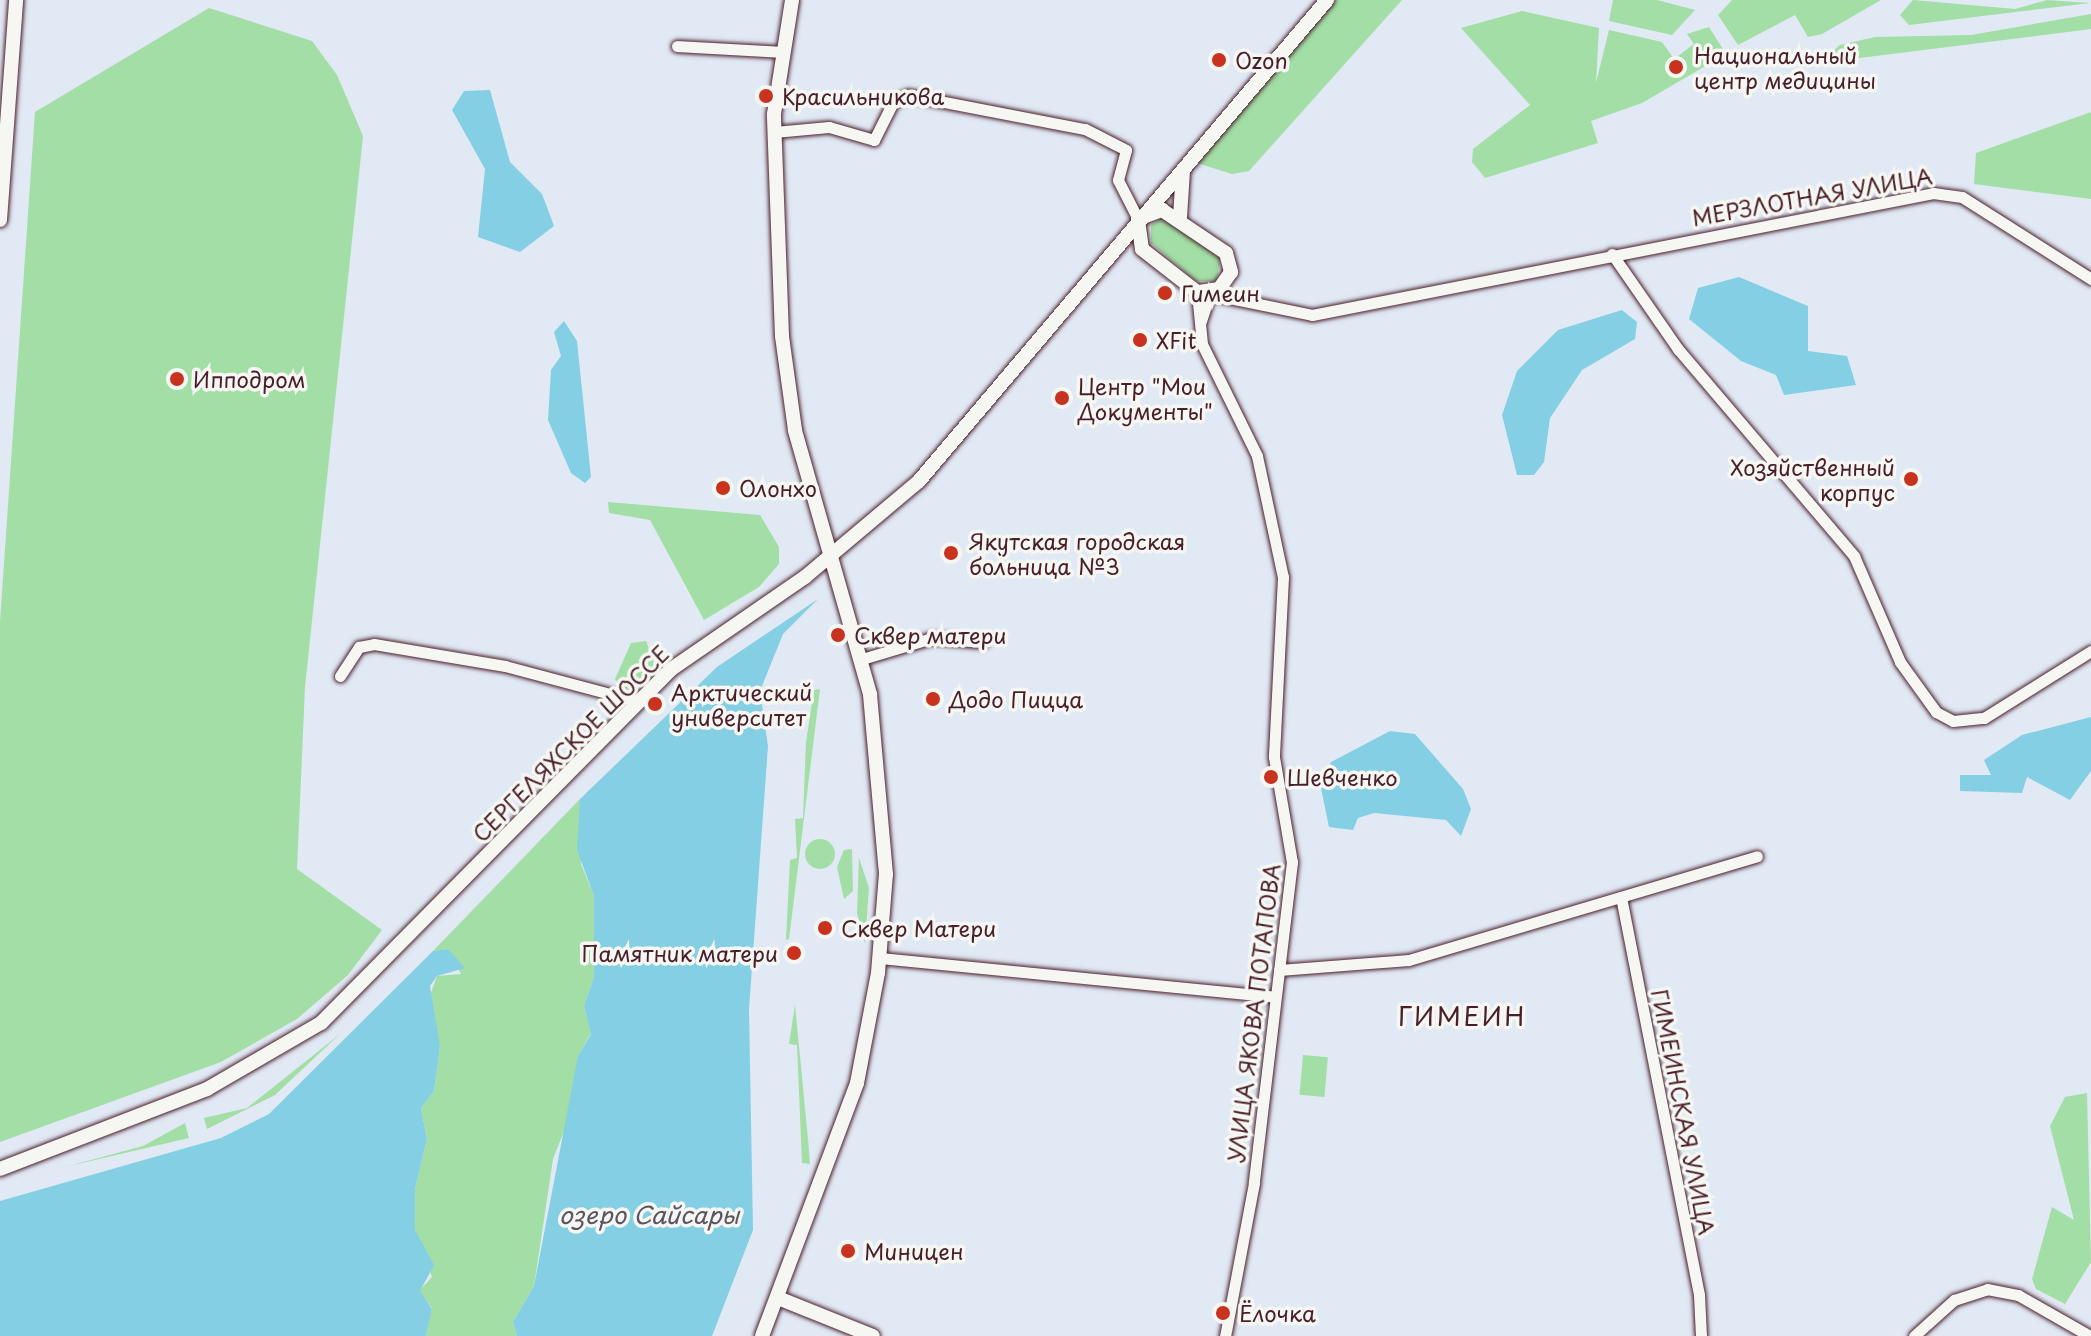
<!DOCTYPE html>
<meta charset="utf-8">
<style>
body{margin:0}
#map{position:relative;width:2091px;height:1336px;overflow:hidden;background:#e1e9f4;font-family:"Playpen Sans",sans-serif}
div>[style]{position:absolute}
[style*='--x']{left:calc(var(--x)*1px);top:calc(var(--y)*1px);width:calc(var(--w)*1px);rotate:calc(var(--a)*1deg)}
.green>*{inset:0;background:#a2dea5;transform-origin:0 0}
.round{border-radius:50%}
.water>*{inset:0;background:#84cfe4}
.roads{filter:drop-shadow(0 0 2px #4a1f2b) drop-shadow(0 0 2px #4a1f2b)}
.minor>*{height:11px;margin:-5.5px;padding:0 5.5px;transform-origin:5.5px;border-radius:5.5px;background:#f6f6f2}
.major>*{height:14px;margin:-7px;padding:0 7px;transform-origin:7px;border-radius:7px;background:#f6f6f2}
.dots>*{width:22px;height:22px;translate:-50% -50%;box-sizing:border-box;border:4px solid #f6f6f2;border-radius:50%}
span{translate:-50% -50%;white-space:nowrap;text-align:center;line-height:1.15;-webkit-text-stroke:7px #f6f6f2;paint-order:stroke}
.poi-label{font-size:22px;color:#4a1f2b}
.left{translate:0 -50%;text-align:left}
.right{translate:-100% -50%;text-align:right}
.street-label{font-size:22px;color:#4a1f2b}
.water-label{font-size:24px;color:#5b5462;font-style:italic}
.quarter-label{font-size:26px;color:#4a1f2b;letter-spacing:2px}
</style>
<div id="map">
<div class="green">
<i style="clip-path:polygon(1335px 0,1402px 0,1249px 171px,1232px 174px,1197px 163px)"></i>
<i style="clip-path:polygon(1613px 0,1657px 0,1695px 10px,1672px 35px,1609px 21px)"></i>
<i style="clip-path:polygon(1732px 0,1881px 0,1822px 34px,1808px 37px,1795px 15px,1738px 45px,1718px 15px)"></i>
<i style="clip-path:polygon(1913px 0,2015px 9px,2047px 0,2090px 3px,1909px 25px,1900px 15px)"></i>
<i style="clip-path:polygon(209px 8px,312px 41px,337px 75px,363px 136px,305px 687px,297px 869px,382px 930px,348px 975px,297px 1019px,221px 1062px,0 1142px,0 622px,35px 112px)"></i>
<i style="clip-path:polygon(1522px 11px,1599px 28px,1596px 83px,1609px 30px,1662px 42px,1674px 59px,1694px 44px,1687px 34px,1709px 27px,1726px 54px,1642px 103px,1591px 121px,1598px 143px,1485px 178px,1472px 162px,1473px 149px,1530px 105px,1461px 28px)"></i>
<i style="clip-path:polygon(2091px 14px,2091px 29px,1819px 63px,1840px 45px,1875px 37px,1971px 35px)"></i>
<i style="clip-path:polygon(2091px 112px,2091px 199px,1974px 184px,1976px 153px)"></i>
<i style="clip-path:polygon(1162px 218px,1174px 218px,1220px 258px,1217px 281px,1196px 281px,1151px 243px,1151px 225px)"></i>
<i style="clip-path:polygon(608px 502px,760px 515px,779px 547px,779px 564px,759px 587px,704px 620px,650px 520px,609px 513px)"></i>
<i style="clip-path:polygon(646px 641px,655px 665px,630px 689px,621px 688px,615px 679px,631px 643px)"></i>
<i style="clip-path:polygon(820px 689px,789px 939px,786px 940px,790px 860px,797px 858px,795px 819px,803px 818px,806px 742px,814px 690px)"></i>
<i style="clip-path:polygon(580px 799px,581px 864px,594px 896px,594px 977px,584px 1006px,591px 1033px,578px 1056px,570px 1116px,553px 1159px,534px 1286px,513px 1322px,517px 1336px,426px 1336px,432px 1308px,419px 1291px,432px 1277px,415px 1230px,415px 1189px,427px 1139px,421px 1108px,434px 1091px,440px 1046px,428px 1001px,437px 976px,461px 974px,448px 949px,433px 951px)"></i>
<i class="round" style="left:805px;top:839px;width:30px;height:30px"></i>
<i style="clip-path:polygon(852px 849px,853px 891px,844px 899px,837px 867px,844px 850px)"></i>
<i style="clip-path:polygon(859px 858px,869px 888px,865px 944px,857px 913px)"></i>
<i style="clip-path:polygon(795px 1005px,808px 1139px,810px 1164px,802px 1163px,797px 1045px,789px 1044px)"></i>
<i style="clip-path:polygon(340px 1034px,275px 1095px,207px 1129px,204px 1118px,247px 1108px)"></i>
<i style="left:1303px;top:1055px;width:25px;height:40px;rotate:5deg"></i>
<i style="clip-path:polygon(2087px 1093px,2091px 1262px,2065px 1304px,2036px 1289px,2032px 1279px,2052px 1207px,2074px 1220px,2050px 1126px,2065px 1097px)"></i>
<i style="clip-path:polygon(185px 1123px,189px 1138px,65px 1167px,143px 1146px)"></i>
</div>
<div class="water">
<i style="clip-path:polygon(490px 90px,510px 162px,542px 194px,554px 226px,520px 252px,478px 237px,485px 169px,452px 110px,464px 91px)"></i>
<i style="clip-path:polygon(1739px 277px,1808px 306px,1808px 351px,1847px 356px,1856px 385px,1784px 395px,1776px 375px,1741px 361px,1689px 319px,1698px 288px)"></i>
<i style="clip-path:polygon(1622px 310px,1637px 322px,1635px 339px,1582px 370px,1550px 418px,1544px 462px,1534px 475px,1517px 475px,1502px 415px,1517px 371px,1558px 330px)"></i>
<i style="clip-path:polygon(564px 321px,577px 341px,591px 477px,585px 483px,571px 473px,548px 420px,551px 370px,561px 356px,554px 332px)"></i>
<i style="clip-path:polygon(818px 599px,783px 634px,760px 691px,768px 746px,749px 1009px,753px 1230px,712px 1336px,517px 1336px,513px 1322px,534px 1286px,578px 1056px,591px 1034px,584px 1006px,594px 977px,594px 896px,577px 850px,580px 799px,717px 667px)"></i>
<i style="clip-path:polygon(2091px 717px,2091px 771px,2070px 800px,2027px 777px,2022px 793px,1960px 791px,1960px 775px,1991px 775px,1984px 760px,2022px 735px)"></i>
<i style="clip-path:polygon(1390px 731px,1415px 734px,1463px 789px,1471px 809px,1461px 836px,1446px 820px,1374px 813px,1358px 818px,1353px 830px,1329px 827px,1321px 788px,1331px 762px)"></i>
<i style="clip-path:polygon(448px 949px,465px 968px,437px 976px,430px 986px,440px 1046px,434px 1091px,421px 1108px,427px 1139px,415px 1189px,415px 1230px,434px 1265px,420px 1291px,432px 1309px,426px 1336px,0 1336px,0 1201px,221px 1138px,269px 1114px,433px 951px)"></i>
</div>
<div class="roads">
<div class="minor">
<i style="--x:677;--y:46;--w:106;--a:3.2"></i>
<i style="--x:774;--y:132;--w:55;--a:-5.2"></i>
<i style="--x:829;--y:127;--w:47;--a:16.1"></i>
<i style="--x:874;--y:140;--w:42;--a:-63.4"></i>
<i style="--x:893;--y:102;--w:17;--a:-25"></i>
<i style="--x:908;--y:95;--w:180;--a:10.9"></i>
<i style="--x:1085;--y:129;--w:46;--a:27.1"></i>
<i style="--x:1126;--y:150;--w:31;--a:105"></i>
<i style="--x:1118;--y:180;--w:44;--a:62.9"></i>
<i style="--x:1612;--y:254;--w:116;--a:55.2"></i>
<i style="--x:1678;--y:349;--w:272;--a:49.6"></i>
<i style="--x:1854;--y:556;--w:116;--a:66.5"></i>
<i style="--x:1900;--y:662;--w:62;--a:54.2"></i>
<i style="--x:1936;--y:712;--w:19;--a:28"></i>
<i style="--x:1953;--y:721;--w:31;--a:-6"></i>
<i style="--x:1984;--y:718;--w:126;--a:-32.1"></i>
<i style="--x:1197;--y:292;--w:52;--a:84.5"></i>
<i style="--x:1202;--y:344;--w:125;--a:63.8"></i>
<i style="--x:1257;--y:456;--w:124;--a:77.9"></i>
<i style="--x:1283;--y:577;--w:180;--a:92.9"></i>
<i style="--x:1274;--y:757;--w:107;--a:80.3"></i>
<i style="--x:1292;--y:862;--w:323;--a:96.8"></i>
<i style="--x:1254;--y:1183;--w:156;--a:100.7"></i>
<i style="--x:1201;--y:321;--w:28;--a:-72"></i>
<i style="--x:1210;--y:294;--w:104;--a:11.6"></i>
<i style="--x:1312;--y:315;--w:633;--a:-11.11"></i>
<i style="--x:1933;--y:193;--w:29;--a:8"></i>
<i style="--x:1962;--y:197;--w:153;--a:32.4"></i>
<i style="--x:862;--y:659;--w:73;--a:-16.7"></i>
<i style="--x:932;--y:638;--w:51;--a:4.5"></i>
<i style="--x:340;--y:676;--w:35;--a:-57"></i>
<i style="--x:359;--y:647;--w:15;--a:-11"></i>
<i style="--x:374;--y:644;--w:133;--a:9.5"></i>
<i style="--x:505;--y:666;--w:137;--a:14.9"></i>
<i style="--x:1621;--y:897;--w:406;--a:78.9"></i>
<i style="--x:1699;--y:1295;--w:41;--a:87.2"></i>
<i style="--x:880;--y:958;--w:397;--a:5.6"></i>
<i style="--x:1279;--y:970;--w:130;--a:-4.4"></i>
<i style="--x:1409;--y:960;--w:363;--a:-16.6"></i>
<i style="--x:1914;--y:1336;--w:54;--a:-42"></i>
<i style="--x:1954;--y:1300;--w:35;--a:-18"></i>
<i style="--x:1987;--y:1289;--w:32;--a:11"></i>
<i style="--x:2018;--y:1295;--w:83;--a:29.7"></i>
</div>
<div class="major">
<i style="--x:1162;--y:210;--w:77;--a:33.9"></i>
<i style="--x:1226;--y:253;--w:20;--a:75"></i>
<i style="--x:1231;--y:272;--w:21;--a:125"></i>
<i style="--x:1219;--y:289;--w:22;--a:172"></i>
<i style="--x:1197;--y:292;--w:70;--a:-142"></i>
<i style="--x:1142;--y:249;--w:30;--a:-98"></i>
<i style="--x:1138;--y:219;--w:26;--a:-21"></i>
<i style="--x:1180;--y:217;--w:47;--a:-86.3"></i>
<i style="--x:0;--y:220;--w:221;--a:-85.8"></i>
<i style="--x:0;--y:1169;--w:222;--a:-21.1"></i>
<i style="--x:207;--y:1089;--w:132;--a:-30.1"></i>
<i style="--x:321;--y:1023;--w:496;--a:-45.3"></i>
<i style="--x:670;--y:670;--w:164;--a:-34.6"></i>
<i style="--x:805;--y:577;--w:149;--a:-40.1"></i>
<i style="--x:919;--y:481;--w:631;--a:-49.69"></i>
<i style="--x:778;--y:1298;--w:102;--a:21.8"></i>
<i style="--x:762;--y:1336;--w:270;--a:-69.4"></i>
<i style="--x:857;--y:1083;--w:112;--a:-79.2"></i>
<i style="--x:878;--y:973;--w:99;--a:-85.4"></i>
<i style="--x:886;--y:874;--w:181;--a:-95.1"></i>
<i style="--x:870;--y:694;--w:274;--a:-105.9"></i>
<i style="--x:795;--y:430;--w:95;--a:-97.9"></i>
<i style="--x:782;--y:336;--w:222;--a:-92.1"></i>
<i style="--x:774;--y:114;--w:115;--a:-81"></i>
</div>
</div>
<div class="dots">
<i style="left:1219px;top:60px;background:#c8321e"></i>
<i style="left:1676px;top:67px;background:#c8321e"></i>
<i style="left:766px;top:96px;background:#c8321e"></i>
<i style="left:1165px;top:293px;background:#c8321e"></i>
<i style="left:1140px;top:340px;background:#c8321e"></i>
<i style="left:177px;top:379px;background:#c8321e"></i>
<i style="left:1062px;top:398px;background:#c8321e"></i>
<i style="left:1911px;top:479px;background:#c8321e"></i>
<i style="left:723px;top:488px;background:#c8321e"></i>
<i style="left:951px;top:553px;background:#c8321e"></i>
<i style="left:838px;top:635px;background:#c8321e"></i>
<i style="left:933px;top:699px;background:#c8321e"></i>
<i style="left:655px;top:704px;background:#c8321e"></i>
<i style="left:1271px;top:777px;background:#c8321e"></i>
<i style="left:825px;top:928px;background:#c8321e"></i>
<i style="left:794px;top:953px;background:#c8321e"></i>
<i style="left:848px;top:1251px;background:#c8321e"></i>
<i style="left:1223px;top:1313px;background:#c8321e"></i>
</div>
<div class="poi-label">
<span class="left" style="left:1694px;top:67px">Национальный<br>центр медицины</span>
<span class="left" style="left:1235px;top:60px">Ozon</span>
<span class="left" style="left:782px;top:96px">Красильникова</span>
<span class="left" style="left:1181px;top:293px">Гимеин</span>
<span class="left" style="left:1156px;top:340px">XFit</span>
<span class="left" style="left:193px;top:379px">Ипподром</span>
<span class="left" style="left:1078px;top:398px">Центр "Мои<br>Документы"</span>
<span class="right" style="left:1895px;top:479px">Хозяйственный<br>корпус</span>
<span class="left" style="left:739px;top:488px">Олонхо</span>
<span class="left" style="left:969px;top:553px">Якутская городская<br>больница №3</span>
<span class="left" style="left:854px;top:635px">Сквер матери</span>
<span class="left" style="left:671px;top:704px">Арктический<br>университет</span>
<span class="left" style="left:949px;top:699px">Додо Пицца</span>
<span class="left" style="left:1287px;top:777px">Шевченко</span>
<span class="left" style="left:841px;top:928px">Сквер Матери</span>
<span class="right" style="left:778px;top:953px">Памятник матери</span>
<span class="left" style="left:864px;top:1251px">Миницен</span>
<span class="left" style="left:1239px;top:1313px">Ёлочка</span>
</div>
<div class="street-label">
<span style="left:1812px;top:196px;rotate:-10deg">МЕРЗЛОТНАЯ УЛИЦА</span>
<span style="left:570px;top:743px;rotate:-45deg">СЕРГЕЛЯХСКОЕ ШОССЕ</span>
<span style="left:1253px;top:1013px;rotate:-83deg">УЛИЦА ЯКОВА ПОТАПОВА</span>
<span style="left:1684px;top:1112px;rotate:79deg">ГИМЕИНСКАЯ УЛИЦА</span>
</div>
<div class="water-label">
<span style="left:649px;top:1215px">озеро Сайсары</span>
</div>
<div class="quarter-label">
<span style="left:1462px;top:1016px">ГИМЕИН</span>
</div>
</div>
